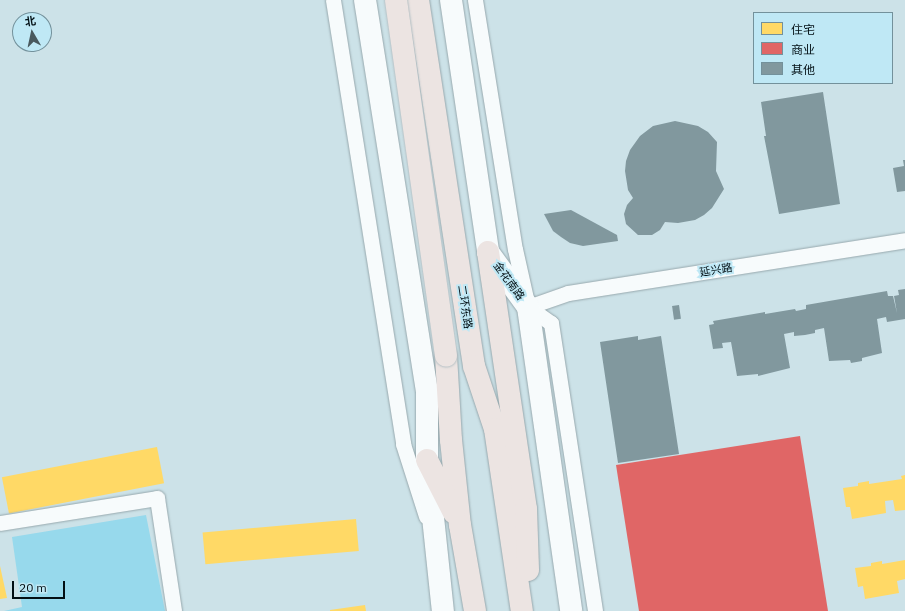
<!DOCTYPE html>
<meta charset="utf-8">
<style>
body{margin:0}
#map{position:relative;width:905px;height:611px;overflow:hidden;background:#cce2e8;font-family:"IBM Plex Sans","Noto Sans SC",sans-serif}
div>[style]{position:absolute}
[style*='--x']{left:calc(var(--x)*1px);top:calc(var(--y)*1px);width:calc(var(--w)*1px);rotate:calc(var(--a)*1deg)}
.green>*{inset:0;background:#97d9ec}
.homes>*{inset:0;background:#ffd966;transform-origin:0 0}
.shops>*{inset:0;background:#e06666}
.building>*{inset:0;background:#81989e;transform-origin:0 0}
.roads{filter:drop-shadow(0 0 1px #97a8ad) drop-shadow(0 0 1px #97a8ad)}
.minor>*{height:15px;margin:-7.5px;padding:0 7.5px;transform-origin:7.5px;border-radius:7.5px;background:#f7fbfc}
.secondary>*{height:22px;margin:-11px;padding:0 11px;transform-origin:11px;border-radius:11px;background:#f7fbfc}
.trunk>*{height:22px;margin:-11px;padding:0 11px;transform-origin:11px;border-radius:11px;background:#ece4e2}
.bridges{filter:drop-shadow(0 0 1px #b5c0c4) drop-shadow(0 0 1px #b5c0c4)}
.trunk-bridge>*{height:22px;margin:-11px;padding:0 11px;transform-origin:11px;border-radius:11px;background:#ece4e2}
span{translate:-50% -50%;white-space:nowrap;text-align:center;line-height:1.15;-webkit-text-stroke:4px #bfe8f5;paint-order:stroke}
.street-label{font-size:11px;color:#020f14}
.legend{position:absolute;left:753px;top:12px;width:140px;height:72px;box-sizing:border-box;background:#bfe8f5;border:1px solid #73919b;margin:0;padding:5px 7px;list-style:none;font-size:12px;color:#020f14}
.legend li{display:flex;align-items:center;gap:8px;height:20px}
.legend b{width:20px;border:1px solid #73919b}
.north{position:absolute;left:12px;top:12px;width:40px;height:40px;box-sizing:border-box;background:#bfe8f5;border:1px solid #73919b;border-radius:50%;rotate:351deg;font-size:11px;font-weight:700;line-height:16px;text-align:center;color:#020f14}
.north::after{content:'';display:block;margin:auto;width:14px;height:18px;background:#49595e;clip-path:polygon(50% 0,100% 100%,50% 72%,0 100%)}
.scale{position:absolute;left:12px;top:581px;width:53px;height:18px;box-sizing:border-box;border:2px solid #020f14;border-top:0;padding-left:5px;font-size:12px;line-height:14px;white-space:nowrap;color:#020f14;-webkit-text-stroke:3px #bfe8f5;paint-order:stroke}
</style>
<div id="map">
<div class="green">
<i style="clip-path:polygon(146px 515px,165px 611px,4px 611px,22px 607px,12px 537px)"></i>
</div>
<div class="homes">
<i style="left:157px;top:447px;width:37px;height:158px;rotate:79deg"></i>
<i style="clip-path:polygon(905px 475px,905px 510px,895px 511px,893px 500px,885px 501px,886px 513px,852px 519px,850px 507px,846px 507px,843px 488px,858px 486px,858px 483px,869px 481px,869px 484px,902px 479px,901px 476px)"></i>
<i style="left:356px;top:519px;width:32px;height:154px;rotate:85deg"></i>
<i style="clip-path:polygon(905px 560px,905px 579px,897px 581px,899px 593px,865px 599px,863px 586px,858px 587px,855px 568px,871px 566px,871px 563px,882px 561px,882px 564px)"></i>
<i style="clip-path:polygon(0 566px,7px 598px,0 599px)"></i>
<i style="clip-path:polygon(365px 605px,366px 611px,330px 611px,330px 610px)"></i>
</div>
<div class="shops">
<i style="clip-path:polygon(800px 436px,828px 611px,639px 611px,616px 465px)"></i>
</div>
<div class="building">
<i style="clip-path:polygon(823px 92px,840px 204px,779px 214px,764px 136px,766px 136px,761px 102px)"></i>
<i style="clip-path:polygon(675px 121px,698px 126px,708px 132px,717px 142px,716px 171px,724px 189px,712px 208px,704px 215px,695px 220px,678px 223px,665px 222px,660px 230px,652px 235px,638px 235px,626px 224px,624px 214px,627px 205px,633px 198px,628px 190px,625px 171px,626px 161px,630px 150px,640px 136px,653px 126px)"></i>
<i style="clip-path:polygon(903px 160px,905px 160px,905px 191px,897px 192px,893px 168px,904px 166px)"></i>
<i style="clip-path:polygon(571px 210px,617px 235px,618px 241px,583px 246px,570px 243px,561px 237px,553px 231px,544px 214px)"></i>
<i style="clip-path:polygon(905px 289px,905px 319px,887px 322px,886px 317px,877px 319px,882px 353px,862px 358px,862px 361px,851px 363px,850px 360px,829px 361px,824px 328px,815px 330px,815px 333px,805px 335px,802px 317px,805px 335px,794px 336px,794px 332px,784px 334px,790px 368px,758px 376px,758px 374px,737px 376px,731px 342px,722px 343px,723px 348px,713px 349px,709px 325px,714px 324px,713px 321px,765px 312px,765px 314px,795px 309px,796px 311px,806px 309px,806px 305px,887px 291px,888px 296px,893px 296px,897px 313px,894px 296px,899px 295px,898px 290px)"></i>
<i style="left:679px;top:305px;width:14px;height:7px;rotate:82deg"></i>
<i style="clip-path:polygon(638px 336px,638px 340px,661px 336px,679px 454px,618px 463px,600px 342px)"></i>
</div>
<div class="roads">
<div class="minor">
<i style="--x:333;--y:0;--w:449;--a:81"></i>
<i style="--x:403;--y:444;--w:76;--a:72.3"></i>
<i style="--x:475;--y:0;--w:252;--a:80.9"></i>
<i style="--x:515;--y:249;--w:59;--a:77.4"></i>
<i style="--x:528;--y:307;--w:28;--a:35"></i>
<i style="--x:551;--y:323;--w:291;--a:81.3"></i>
<i style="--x:528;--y:307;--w:42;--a:-19.3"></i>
<i style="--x:568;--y:293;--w:341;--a:-8.9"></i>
<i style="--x:0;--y:523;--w:159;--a:-9"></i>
<i style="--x:157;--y:498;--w:114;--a:81.4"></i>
</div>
<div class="secondary">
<i style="--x:365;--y:0;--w:398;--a:81"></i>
<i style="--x:427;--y:393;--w:67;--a:90"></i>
<i style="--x:427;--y:460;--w:152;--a:84"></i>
<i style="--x:451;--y:0;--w:255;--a:81.6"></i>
<i style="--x:488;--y:252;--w:68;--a:54"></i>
<i style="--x:528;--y:307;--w:307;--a:81.9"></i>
</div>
<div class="trunk">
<i style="--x:418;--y:0;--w:370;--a:81.3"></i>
<i style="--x:474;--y:366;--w:66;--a:71.6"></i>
<i style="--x:495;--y:429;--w:184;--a:81.6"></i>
<i style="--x:488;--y:252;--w:260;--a:81.6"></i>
<i style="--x:526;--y:509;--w:61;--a:88.1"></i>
<i style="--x:446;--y:356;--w:84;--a:86.6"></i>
<i style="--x:451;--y:440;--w:85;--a:84"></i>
<i style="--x:460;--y:525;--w:87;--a:80.1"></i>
<i style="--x:427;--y:460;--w:59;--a:63"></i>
</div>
</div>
<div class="bridges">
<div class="trunk-bridge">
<i style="--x:396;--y:0;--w:359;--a:82"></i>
</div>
</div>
<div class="street-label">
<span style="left:716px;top:270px;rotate:-9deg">延兴路</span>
<span style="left:509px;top:281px;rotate:54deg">金花南路</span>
<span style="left:465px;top:307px;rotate:81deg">二环东路</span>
</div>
<ul class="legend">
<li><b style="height:11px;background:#ffd966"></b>住宅</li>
<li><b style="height:11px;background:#e06666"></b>商业</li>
<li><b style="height:11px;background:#81989e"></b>其他</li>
</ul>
<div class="north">北</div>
<div class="scale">20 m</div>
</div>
